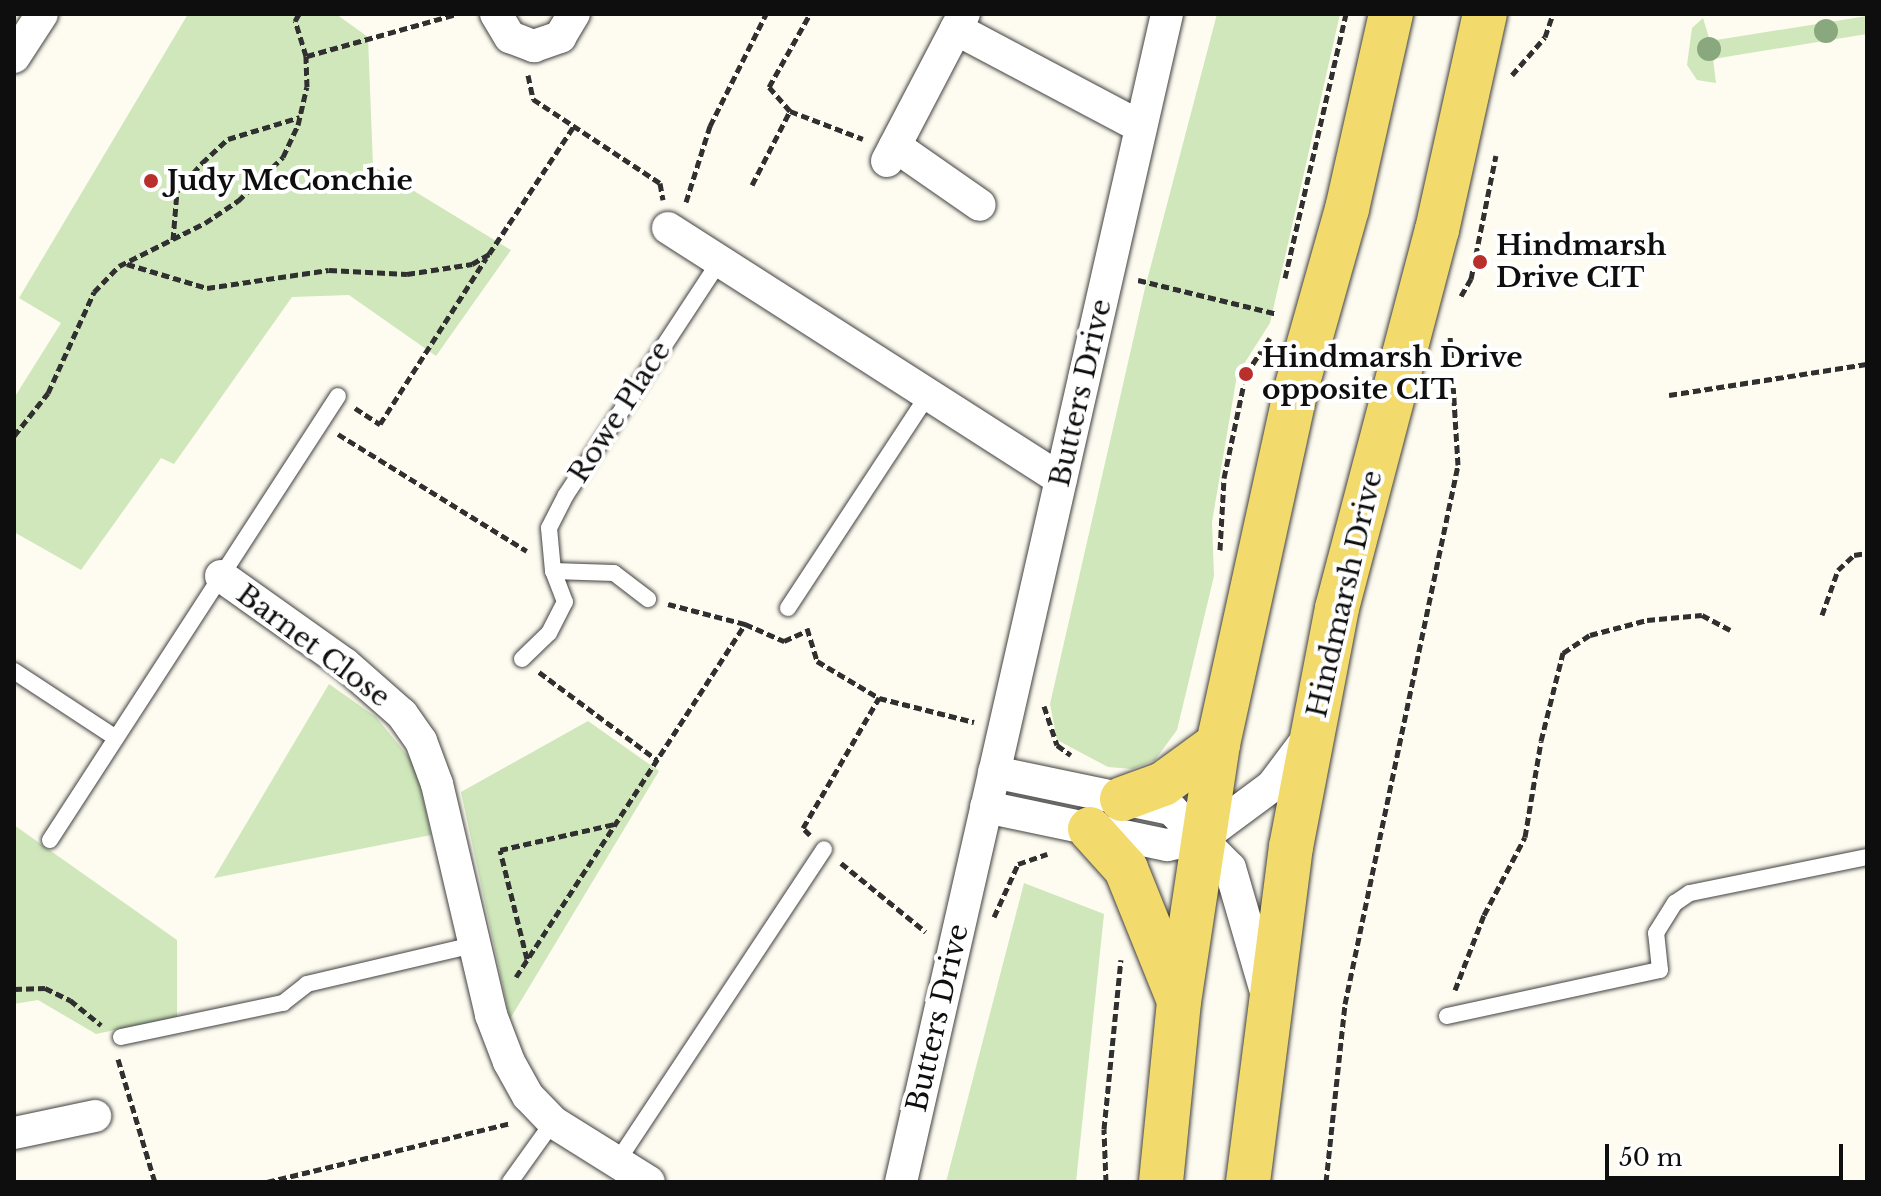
<!DOCTYPE html>
<style>
body{margin:0}
#map{position:relative;width:1881px;height:1196px;overflow:hidden;background:#fefcf0;font-family:"Libre Baskerville",serif}
div>[style]{position:absolute}
[style*='--x']{left:calc(var(--x)*1px);top:calc(var(--y)*1px);width:calc(var(--w)*1px);rotate:calc(var(--a)*1deg)}
.green>*{inset:0;background:#cfe7bb}
.path>*{height:5px;margin-top:-2.5px;transform-origin:0;background:repeating-linear-gradient(90deg,#303030 0 8px,transparent 0 12px)}
.roads{filter:drop-shadow(0 0 2px #414141) drop-shadow(0 0 2px #414141)}
.service>*{height:16px;margin:-8px;padding:0 8px;transform-origin:8px;border-radius:8px;background:#fff}
.minor>*{height:32px;margin:-16px;padding:0 16px;transform-origin:16px;border-radius:16px;background:#fff}
.primary>*{height:44px;margin:-22px;padding:0 22px;transform-origin:22px;border-radius:22px;background:#f2da6c}
.trees>*{width:24px;height:24px;margin:-12px;border-radius:50%;background:#89a87e}
.dots>*{width:22px;height:22px;translate:-50% -50%;box-sizing:border-box;border:4px solid #fff;border-radius:50%}
span{translate:-50% -50%;white-space:nowrap;text-align:center;line-height:1.15;-webkit-text-stroke:8px #fff;paint-order:stroke}
.poi-label{font-size:28px;color:#0e0e0e;font-weight:700}
.left{translate:0 -50%;text-align:left}
.street-label{font-size:28px;color:#0e0e0e}
.frame{position:absolute;inset:0;border:16px solid #0e0e0e;pointer-events:none}
.scale{position:absolute;left:1605px;top:1144px;width:238px;height:36px;box-sizing:border-box;border:4px solid #0e0e0e;border-top:0;padding-left:10px;font-size:24px;line-height:28px;white-space:nowrap;color:#0e0e0e;-webkit-text-stroke:6px #fff;paint-order:stroke}
</style>
<div id="map">
<div class="green">
<i style="clip-path:polygon(188px 14px,336px 14px,368px 37px,373px 166px,511px 250px,436px 356px,349px 295px,292px 297px,174px 464px,161px 458px,81px 570px,14px 532px,14px 398px,61px 323px,19px 298px)"></i>
<i style="clip-path:polygon(1217px 14px,1340px 14px,1270px 323px,1237px 375px,1212px 522px,1214px 576px,1177px 730px,1155px 760px,1132px 769px,1108px 767px,1057px 740px,1050px 704px,1145px 288px)"></i>
<i style="clip-path:polygon(1867px 16px,1867px 34px,1713px 59px,1716px 83px,1697px 80px,1687px 65px,1692px 28px,1703px 18px,1710px 41px)"></i>
<i style="clip-path:polygon(329px 684px,376px 717px,416px 766px,431px 835px,214px 878px)"></i>
<i style="clip-path:polygon(588px 721px,659px 771px,510px 1019px,461px 792px)"></i>
<i style="clip-path:polygon(14px 825px,177px 940px,177px 1017px,96px 1034px,38px 1000px,14px 1004px)"></i>
<i style="clip-path:polygon(1024px 883px,1104px 914px,1076px 1182px,946px 1182px)"></i>
</div>
<div class="path">
<i style="--x:307;--y:56;--w:155;--a:-15.7"></i>
<i style="--x:528;--y:75;--w:25;--a:78"></i>
<i style="--x:533;--y:99;--w:152;--a:33.5"></i>
<i style="--x:660;--y:183;--w:17;--a:80"></i>
<i style="--x:1512;--y:75;--w:50;--a:-49"></i>
<i style="--x:1545;--y:37;--w:24;--a:-71"></i>
<i style="--x:790;--y:111;--w:78;--a:21"></i>
<i style="--x:752;--y:185;--w:83;--a:-62.8"></i>
<i style="--x:790;--y:111;--w:32;--a:-131"></i>
<i style="--x:769;--y:87;--w:84;--a:-60.7"></i>
<i style="--x:686;--y:202;--w:80;--a:-72.5"></i>
<i style="--x:710;--y:126;--w:125;--a:-63.4"></i>
<i style="--x:173;--y:240;--w:49;--a:-85.3"></i>
<i style="--x:177;--y:191;--w:38;--a:-48"></i>
<i style="--x:202;--y:163;--w:35;--a:-43"></i>
<i style="--x:228;--y:139;--w:75;--a:-17"></i>
<i style="--x:127;--y:264;--w:84;--a:16.7"></i>
<i style="--x:207;--y:288;--w:123;--a:-8.4"></i>
<i style="--x:329;--y:270;--w:78;--a:2.9"></i>
<i style="--x:407;--y:274;--w:66;--a:-8.7"></i>
<i style="--x:472;--y:264;--w:20;--a:-30"></i>
<i style="--x:489;--y:254;--w:154;--a:-56.4"></i>
<i style="--x:1285;--y:278;--w:271;--a:-77"></i>
<i style="--x:1138;--y:280;--w:143;--a:13.7"></i>
<i style="--x:1461;--y:296;--w:20;--a:-60"></i>
<i style="--x:1471;--y:279;--w:126;--a:-78.6"></i>
<i style="--x:1669;--y:395;--w:200;--a:-8.9"></i>
<i style="--x:355;--y:408;--w:30;--a:33"></i>
<i style="--x:380;--y:424;--w:197;--a:-57.4"></i>
<i style="--x:338;--y:434;--w:222;--a:31.8"></i>
<i style="--x:14;--y:436;--w:55;--a:-51.7"></i>
<i style="--x:48;--y:393;--w:111;--a:-65.5"></i>
<i style="--x:94;--y:292;--w:36;--a:-46"></i>
<i style="--x:119;--y:266;--w:96;--a:-26.6"></i>
<i style="--x:205;--y:223;--w:40;--a:-34"></i>
<i style="--x:238;--y:201;--w:63;--a:-44.4"></i>
<i style="--x:283;--y:157;--w:35;--a:-65"></i>
<i style="--x:298;--y:125;--w:39;--a:-77"></i>
<i style="--x:307;--y:87;--w:31;--a:-92"></i>
<i style="--x:306;--y:56;--w:37;--a:-107"></i>
<i style="--x:295;--y:21;--w:8;--a:-60"></i>
<i style="--x:1220;--y:550;--w:72;--a:-86.8"></i>
<i style="--x:1224;--y:478;--w:106;--a:-78.1"></i>
<i style="--x:1246;--y:374;--w:43;--a:-56.3"></i>
<i style="--x:668;--y:604;--w:80;--a:14.6"></i>
<i style="--x:1822;--y:615;--w:48;--a:-70.4"></i>
<i style="--x:1838;--y:570;--w:22;--a:-43"></i>
<i style="--x:1854;--y:555;--w:13;--a:-9"></i>
<i style="--x:807;--y:628;--w:34;--a:73"></i>
<i style="--x:817;--y:661;--w:72;--a:30.8"></i>
<i style="--x:539;--y:672;--w:147;--a:36.7"></i>
<i style="--x:1044;--y:706;--w:41;--a:71.6"></i>
<i style="--x:1057;--y:745;--w:17;--a:36"></i>
<i style="--x:810;--y:835;--w:10;--a:-135"></i>
<i style="--x:803;--y:828;--w:151;--a:-59.7"></i>
<i style="--x:879;--y:698;--w:98;--a:14.2"></i>
<i style="--x:841;--y:863;--w:109;--a:39.1"></i>
<i style="--x:994;--y:917;--w:58;--a:-65.6"></i>
<i style="--x:1018;--y:864;--w:31;--a:-19"></i>
<i style="--x:527;--y:959;--w:112;--a:-103.9"></i>
<i style="--x:500;--y:850;--w:117;--a:-12.8"></i>
<i style="--x:516;--y:977;--w:421;--a:-57"></i>
<i style="--x:745;--y:624;--w:43;--a:23.6"></i>
<i style="--x:784;--y:641;--w:27;--a:-24"></i>
<i style="--x:14;--y:989;--w:31;--a:-2"></i>
<i style="--x:45;--y:988;--w:28;--a:26"></i>
<i style="--x:70;--y:1000;--w:40;--a:39"></i>
<i style="--x:1455;--y:990;--w:80;--a:-68.9"></i>
<i style="--x:1484;--y:915;--w:88;--a:-62.3"></i>
<i style="--x:1525;--y:837;--w:97;--a:-80.5"></i>
<i style="--x:1541;--y:741;--w:91;--a:-76"></i>
<i style="--x:1563;--y:653;--w:32;--a:-34"></i>
<i style="--x:1590;--y:635;--w:59;--a:-14.7"></i>
<i style="--x:1647;--y:620;--w:55;--a:-5.2"></i>
<i style="--x:1702;--y:615;--w:32;--a:28"></i>
<i style="--x:118;--y:1059;--w:128;--a:73.3"></i>
<i style="--x:267;--y:1182;--w:251;--a:-13.6"></i>
<i style="--x:1106;--y:1182;--w:53;--a:-92.2"></i>
<i style="--x:1104;--y:1129;--w:170;--a:-84.3"></i>
<i style="--x:1326;--y:1182;--w:179;--a:-83.9"></i>
<i style="--x:1345;--y:1004;--w:551;--a:-78.16"></i>
<i style="--x:1458;--y:465;--w:130;--a:-93.5"></i>
</div>
<div class="roads">
<div class="service">
<i style="--x:553;--y:571;--w:61;--a:1.9"></i>
<i style="--x:614;--y:573;--w:43;--a:37.4"></i>
<i style="--x:788;--y:608;--w:254;--a:-56.7"></i>
<i style="--x:522;--y:659;--w:37;--a:-44"></i>
<i style="--x:549;--y:633;--w:35;--a:-63"></i>
<i style="--x:565;--y:602;--w:33;--a:-111"></i>
<i style="--x:553;--y:571;--w:43;--a:-95.3"></i>
<i style="--x:549;--y:528;--w:37;--a:-63"></i>
<i style="--x:566;--y:495;--w:279;--a:-56.7"></i>
<i style="--x:14;--y:671;--w:122;--a:33.3"></i>
<i style="--x:50;--y:840;--w:529;--a:-57.03"></i>
<i style="--x:1447;--y:1016;--w:218;--a:-12.2"></i>
<i style="--x:1660;--y:970;--w:37;--a:-96"></i>
<i style="--x:1656;--y:933;--w:36;--a:-58"></i>
<i style="--x:1675;--y:903;--w:18;--a:-34"></i>
<i style="--x:1690;--y:893;--w:181;--a:-11.5"></i>
<i style="--x:121;--y:1037;--w:166;--a:-11.9"></i>
<i style="--x:283;--y:1003;--w:31;--a:-38"></i>
<i style="--x:307;--y:984;--w:171;--a:-13.2"></i>
<i style="--x:617;--y:1162;--w:375;--a:-56.5"></i>
<i style="--x:510;--y:1182;--w:74;--a:-54.4"></i>
</div>
<div class="minor">
<i style="--x:496;--y:14;--w:27;--a:59"></i>
<i style="--x:510;--y:37;--w:26;--a:21"></i>
<i style="--x:534;--y:46;--w:28;--a:-19"></i>
<i style="--x:560;--y:37;--w:27;--a:-59"></i>
<i style="--x:956;--y:29;--w:209;--a:27.9"></i>
<i style="--x:14;--y:57;--w:51;--a:-56.9"></i>
<i style="--x:895;--y:146;--w:103;--a:34.8"></i>
<i style="--x:887;--y:161;--w:166;--a:-62.4"></i>
<i style="--x:668;--y:228;--w:466;--a:32.6"></i>
<i style="--x:221;--y:576;--w:152;--a:35.4"></i>
<i style="--x:345;--y:664;--w:76;--a:41.3"></i>
<i style="--x:402;--y:714;--w:33;--a:55"></i>
<i style="--x:421;--y:741;--w:46;--a:69.6"></i>
<i style="--x:437;--y:784;--w:237;--a:76.8"></i>
<i style="--x:491;--y:1015;--w:50;--a:69"></i>
<i style="--x:509;--y:1062;--w:39;--a:61"></i>
<i style="--x:528;--y:1096;--w:36;--a:46"></i>
<i style="--x:553;--y:1122;--w:113;--a:32"></i>
<i style="--x:994;--y:772;--w:181;--a:11.8"></i>
<i style="--x:1171;--y:809;--w:83;--a:45"></i>
<i style="--x:1230;--y:868;--w:132;--a:73.8"></i>
<i style="--x:986;--y:807;--w:185;--a:11.9"></i>
<i style="--x:1167;--y:845;--w:36;--a:-11"></i>
<i style="--x:1202;--y:838;--w:87;--a:-36.6"></i>
<i style="--x:1272;--y:786;--w:60;--a:-53.1"></i>
<i style="--x:14;--y:1133;--w:83;--a:-11.9"></i>
<i style="--x:901;--y:1182;--w:1198;--a:-77.17"></i>
</div>
<div class="primary">
<i style="--x:1122;--y:799;--w:44;--a:-20.1"></i>
<i style="--x:1163;--y:784;--w:68;--a:-36"></i>
<i style="--x:1090;--y:829;--w:54;--a:48"></i>
<i style="--x:1126;--y:869;--w:137;--a:68.1"></i>
<i style="--x:1161;--y:1182;--w:181;--a:-84.3"></i>
<i style="--x:1179;--y:1002;--w:261;--a:-81.4"></i>
<i style="--x:1218;--y:744;--w:363;--a:-77.6"></i>
<i style="--x:1296;--y:389;--w:187;--a:-74.2"></i>
<i style="--x:1347;--y:209;--w:200;--a:-77.3"></i>
<i style="--x:1248;--y:1182;--w:338;--a:-82.7"></i>
<i style="--x:1291;--y:847;--w:243;--a:-79.1"></i>
<i style="--x:1337;--y:608;--w:391;--a:-75.2"></i>
<i style="--x:1437;--y:230;--w:221;--a:-77.5"></i>
</div>
</div>
<div class="trees">
<i style="left:1826px;top:31px"></i>
<i style="left:1709px;top:49px"></i>
</div>
<div class="dots">
<i style="left:151px;top:181px;background:#b82f2c"></i>
<i style="left:1480px;top:262px;background:#b82f2c"></i>
<i style="left:1246px;top:374px;background:#b82f2c"></i>
</div>
<div class="poi-label">
<span class="left" style="left:167px;top:181px">Judy McConchie</span>
<span class="left" style="left:1496px;top:262px">Hindmarsh<br>Drive CIT</span>
<span class="left" style="left:1262px;top:374px">Hindmarsh Drive<br>opposite CIT</span>
</div>
<div class="street-label">
<span style="left:1081px;top:393px;rotate:-77deg">Butters Drive</span>
<span style="left:620px;top:412px;rotate:-57deg">Rowe Place</span>
<span style="left:1345px;top:594px;rotate:-77deg">Hindmarsh Drive</span>
<span style="left:313px;top:646px;rotate:37deg">Barnet Close</span>
<span style="left:938px;top:1018px;rotate:-77deg">Butters Drive</span>
</div>
<div class="frame"></div>
<div class="scale">50 m</div>
</div>
